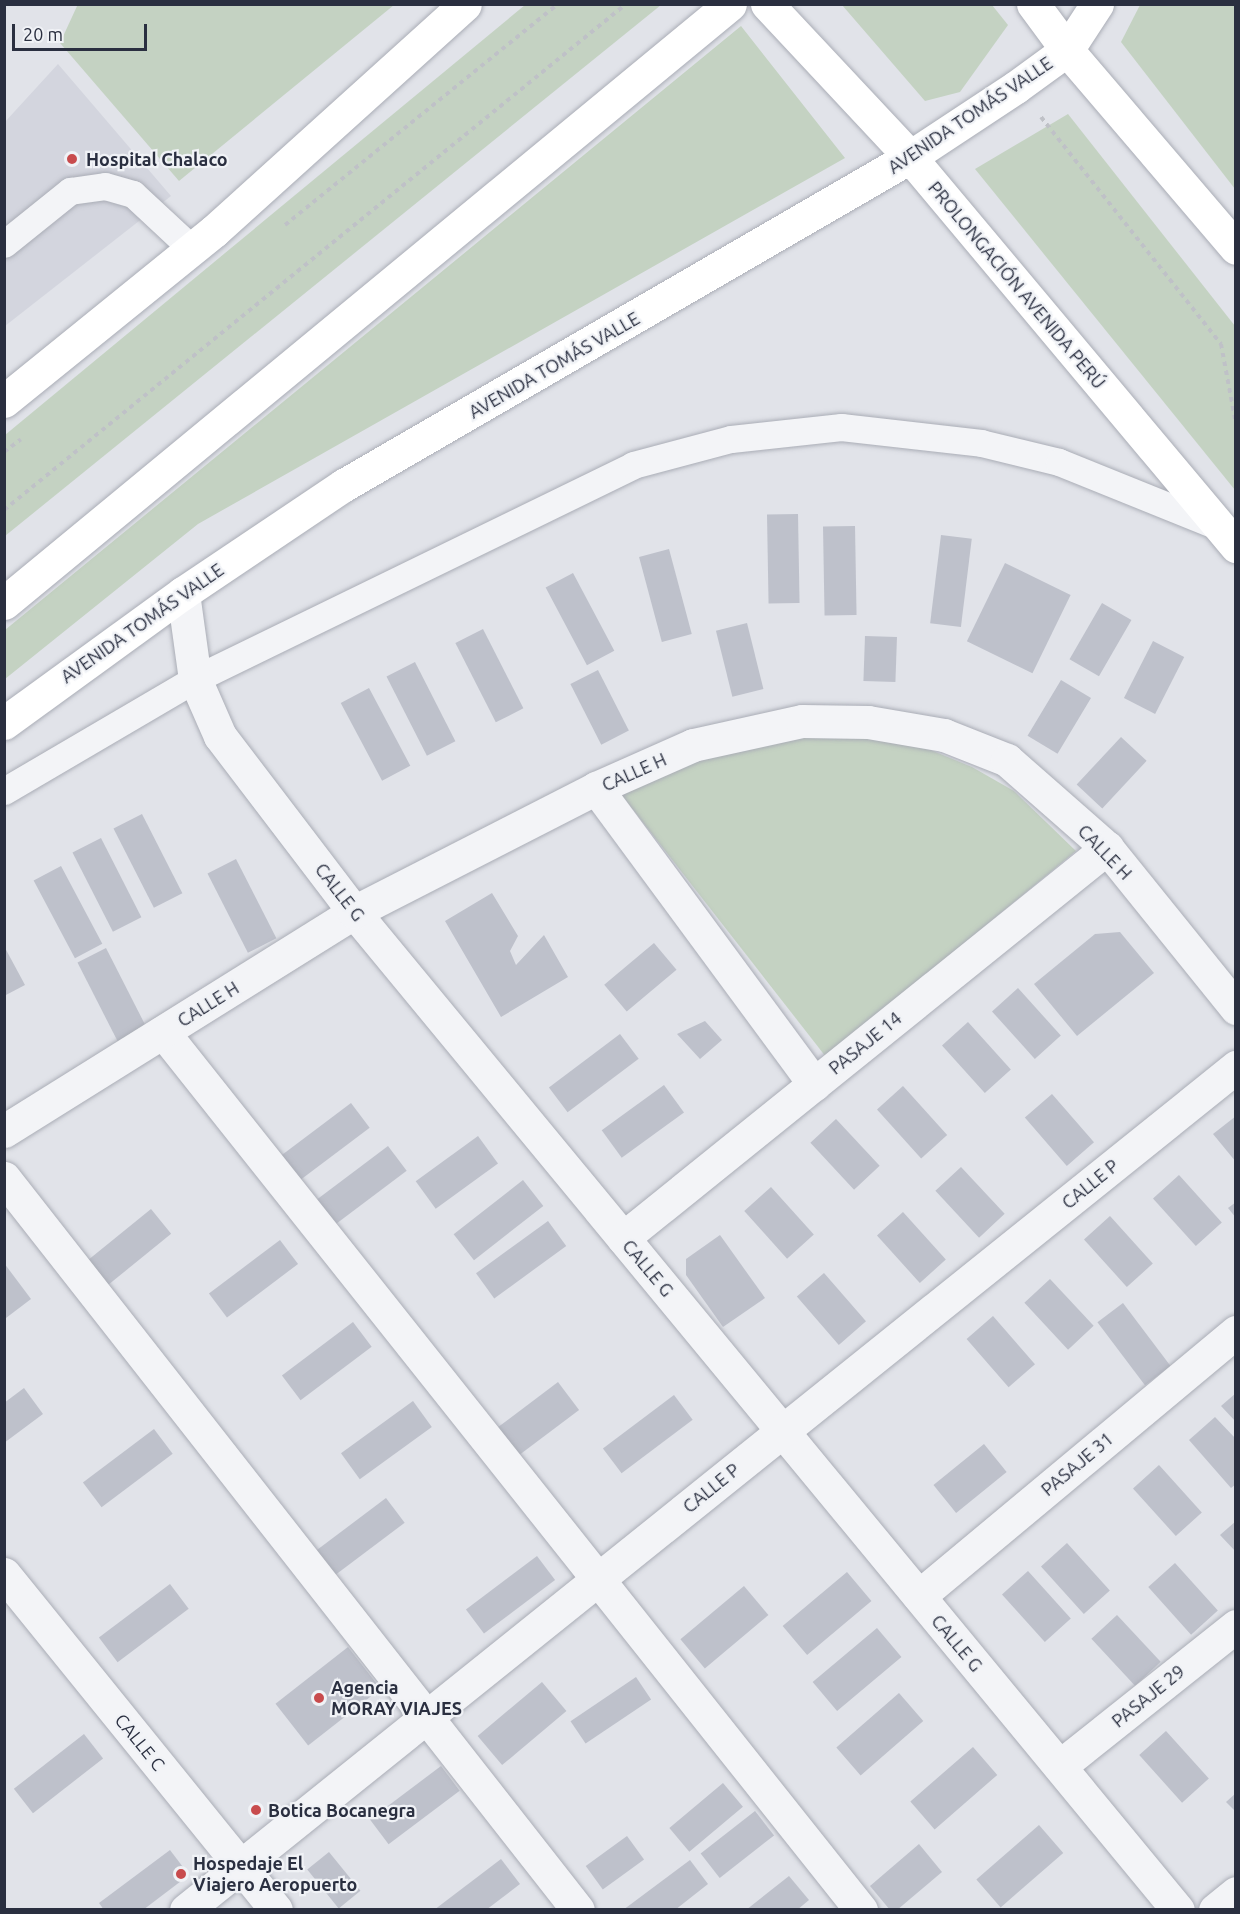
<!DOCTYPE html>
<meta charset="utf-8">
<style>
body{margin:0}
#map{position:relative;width:1240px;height:1914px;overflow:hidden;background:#e1e3e9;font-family:Ubuntu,sans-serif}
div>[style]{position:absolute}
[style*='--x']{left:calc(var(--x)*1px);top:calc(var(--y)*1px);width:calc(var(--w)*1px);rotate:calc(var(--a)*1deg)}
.built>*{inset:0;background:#d3d5de}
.green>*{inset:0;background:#c4d2c2}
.building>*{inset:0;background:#bec1cb;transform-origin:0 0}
.path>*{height:4px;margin-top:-2px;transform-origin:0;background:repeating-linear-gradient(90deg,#bfc1c7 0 4.5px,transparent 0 9px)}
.roads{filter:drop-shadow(0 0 2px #aaadb6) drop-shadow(0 0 2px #aaadb6)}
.lane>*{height:27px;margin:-13.5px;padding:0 13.5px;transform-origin:13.5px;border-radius:13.5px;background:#f3f4f7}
.street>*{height:33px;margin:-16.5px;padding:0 16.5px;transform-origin:16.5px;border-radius:16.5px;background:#f3f4f7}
.secondary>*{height:33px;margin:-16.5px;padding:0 16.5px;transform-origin:16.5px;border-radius:16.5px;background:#fff}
.primary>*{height:33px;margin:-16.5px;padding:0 16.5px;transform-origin:16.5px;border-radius:16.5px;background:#fff}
.dots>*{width:16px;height:16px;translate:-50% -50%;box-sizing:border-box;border:3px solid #f0f2f6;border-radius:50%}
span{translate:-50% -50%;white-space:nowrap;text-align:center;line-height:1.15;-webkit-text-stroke:4.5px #f0f2f6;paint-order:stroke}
.street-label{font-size:18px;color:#2a2f40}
.poi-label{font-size:18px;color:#2a2f40;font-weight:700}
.left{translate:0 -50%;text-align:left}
.frame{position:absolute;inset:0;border:6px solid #2a2f40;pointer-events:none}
.scale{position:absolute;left:12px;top:24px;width:135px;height:27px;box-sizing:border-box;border:3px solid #2a2f40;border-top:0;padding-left:8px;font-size:18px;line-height:21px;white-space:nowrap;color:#2a2f40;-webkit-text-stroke:4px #f0f2f6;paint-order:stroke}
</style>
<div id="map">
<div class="built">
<i style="clip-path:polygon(58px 64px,171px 196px,5px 326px,4px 123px)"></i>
</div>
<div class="green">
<i style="clip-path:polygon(78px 4px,394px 4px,394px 5px,179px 181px,60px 43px)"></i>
<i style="clip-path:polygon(525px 5px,661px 5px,5px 536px,5px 435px)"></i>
<i style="clip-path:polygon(842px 5px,992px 5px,1008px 25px,960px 92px,925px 101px)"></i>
<i style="clip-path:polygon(1140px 5px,1235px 5px,1235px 189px,1121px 42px)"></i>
<i style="clip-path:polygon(741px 26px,845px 158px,198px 524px,5px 679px,5px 630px)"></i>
<i style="clip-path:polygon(1068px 114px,1235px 326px,1235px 490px,975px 169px)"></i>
<i style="clip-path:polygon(812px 731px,921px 746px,972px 767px,1014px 791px,1076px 851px,826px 1057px,620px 793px,703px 751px)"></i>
</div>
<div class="building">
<i style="left:798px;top:514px;width:89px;height:31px;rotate:89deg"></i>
<i style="left:855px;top:526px;width:89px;height:32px;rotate:89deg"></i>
<i style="left:941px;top:535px;width:31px;height:89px;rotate:7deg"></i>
<i style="left:669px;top:549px;width:88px;height:31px;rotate:75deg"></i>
<i style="left:1005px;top:563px;width:73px;height:87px;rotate:26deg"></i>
<i style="left:573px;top:573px;width:88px;height:31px;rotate:62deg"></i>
<i style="left:1102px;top:603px;width:34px;height:65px;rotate:30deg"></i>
<i style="left:747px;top:623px;width:68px;height:32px;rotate:76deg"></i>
<i style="left:483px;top:629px;width:89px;height:31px;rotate:63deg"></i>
<i style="left:865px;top:636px;width:32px;height:45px;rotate:2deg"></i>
<i style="left:1153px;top:641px;width:35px;height:64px;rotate:27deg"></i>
<i style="left:415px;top:662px;width:89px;height:32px;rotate:63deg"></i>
<i style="left:598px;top:670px;width:68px;height:31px;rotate:63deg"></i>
<i style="left:1061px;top:680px;width:35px;height:65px;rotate:31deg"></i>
<i style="left:369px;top:688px;width:88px;height:32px;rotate:62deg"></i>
<i style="left:1121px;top:737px;width:35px;height:65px;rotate:43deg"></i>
<i style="left:142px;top:814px;width:89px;height:32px;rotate:63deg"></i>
<i style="left:101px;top:838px;width:89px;height:32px;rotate:63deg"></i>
<i style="left:236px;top:859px;width:89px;height:32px;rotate:63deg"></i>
<i style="left:61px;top:866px;width:88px;height:31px;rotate:62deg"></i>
<i style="clip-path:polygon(492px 893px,518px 936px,510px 951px,516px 965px,544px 935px,568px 977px,501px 1017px,445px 921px)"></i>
<i style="clip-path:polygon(1120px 932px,1154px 973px,1077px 1036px,1034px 984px,1095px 934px)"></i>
<i style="left:654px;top:943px;width:35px;height:65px;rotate:50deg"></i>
<i style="clip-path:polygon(4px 946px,25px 985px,4px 996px)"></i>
<i style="left:106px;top:948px;width:89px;height:32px;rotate:63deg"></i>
<i style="left:1018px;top:988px;width:64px;height:35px;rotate:48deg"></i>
<i style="clip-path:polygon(705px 1021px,722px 1040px,700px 1059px,677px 1034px)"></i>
<i style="left:968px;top:1022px;width:64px;height:35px;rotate:48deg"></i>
<i style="left:620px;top:1034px;width:31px;height:89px;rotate:53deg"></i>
<i style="left:664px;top:1085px;width:34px;height:77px;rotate:54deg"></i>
<i style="left:903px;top:1086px;width:66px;height:35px;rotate:48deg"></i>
<i style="left:1052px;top:1094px;width:64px;height:36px;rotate:49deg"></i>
<i style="left:351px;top:1103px;width:31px;height:89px;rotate:53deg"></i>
<i style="clip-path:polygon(1236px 1116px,1236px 1162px,1213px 1134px)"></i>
<i style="left:836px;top:1119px;width:64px;height:35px;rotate:47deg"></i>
<i style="left:478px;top:1136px;width:34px;height:77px;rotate:54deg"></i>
<i style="left:388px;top:1146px;width:31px;height:89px;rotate:53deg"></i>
<i style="left:961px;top:1167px;width:64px;height:35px;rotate:47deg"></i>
<i style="left:1179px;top:1175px;width:64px;height:35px;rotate:48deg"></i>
<i style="left:523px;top:1180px;width:33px;height:88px;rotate:52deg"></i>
<i style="left:771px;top:1187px;width:64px;height:36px;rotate:48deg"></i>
<i style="clip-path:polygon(1236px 1202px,1236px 1218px,1228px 1208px)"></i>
<i style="left:151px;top:1209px;width:32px;height:88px;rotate:51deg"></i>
<i style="left:903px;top:1212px;width:64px;height:35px;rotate:48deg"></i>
<i style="left:1110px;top:1216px;width:64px;height:35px;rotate:48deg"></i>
<i style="left:548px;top:1221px;width:31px;height:89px;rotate:54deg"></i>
<i style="clip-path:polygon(720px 1235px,765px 1298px,723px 1327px,686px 1275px,686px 1259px)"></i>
<i style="left:280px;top:1240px;width:30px;height:89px;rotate:53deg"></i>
<i style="clip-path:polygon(4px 1263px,31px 1299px,6px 1318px,4px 1316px)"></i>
<i style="left:824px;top:1273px;width:64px;height:36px;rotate:49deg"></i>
<i style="left:1050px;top:1279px;width:64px;height:35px;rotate:47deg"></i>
<i style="left:1123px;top:1303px;width:79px;height:32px;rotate:53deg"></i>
<i style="left:993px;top:1316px;width:64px;height:35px;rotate:49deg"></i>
<i style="left:353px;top:1322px;width:31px;height:89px;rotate:53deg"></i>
<i style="left:558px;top:1382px;width:35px;height:77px;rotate:53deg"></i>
<i style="clip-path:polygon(24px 1388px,43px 1414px,4px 1443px,4px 1403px)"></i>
<i style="clip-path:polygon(1236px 1393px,1236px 1422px,1221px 1406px)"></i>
<i style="left:674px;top:1395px;width:31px;height:89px;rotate:53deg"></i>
<i style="left:413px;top:1401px;width:32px;height:89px;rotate:54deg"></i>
<i style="clip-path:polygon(1215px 1417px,1236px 1439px,1236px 1484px,1231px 1488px,1189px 1440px)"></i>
<i style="left:154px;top:1429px;width:31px;height:89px;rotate:53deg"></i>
<i style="left:984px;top:1444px;width:36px;height:65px;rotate:51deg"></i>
<i style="left:1159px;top:1465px;width:64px;height:35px;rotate:48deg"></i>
<i style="left:386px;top:1498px;width:31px;height:89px;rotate:53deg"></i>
<i style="clip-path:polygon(1236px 1521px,1236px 1552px,1220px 1535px)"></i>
<i style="left:1067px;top:1543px;width:64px;height:35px;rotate:48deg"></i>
<i style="left:537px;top:1556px;width:30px;height:89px;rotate:53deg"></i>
<i style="left:1175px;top:1563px;width:64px;height:36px;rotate:48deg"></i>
<i style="left:1028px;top:1571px;width:64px;height:35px;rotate:48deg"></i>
<i style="left:847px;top:1572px;width:38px;height:84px;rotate:50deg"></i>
<i style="left:170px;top:1584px;width:31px;height:89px;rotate:53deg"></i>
<i style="left:744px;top:1586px;width:38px;height:83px;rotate:50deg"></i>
<i style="left:1117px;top:1615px;width:64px;height:35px;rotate:47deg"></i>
<i style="left:877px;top:1628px;width:38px;height:84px;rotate:50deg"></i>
<i style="left:348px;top:1647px;width:53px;height:92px;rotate:52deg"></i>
<i style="left:636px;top:1677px;width:27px;height:79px;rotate:56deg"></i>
<i style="left:542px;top:1682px;width:38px;height:84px;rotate:50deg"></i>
<i style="left:899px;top:1693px;width:37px;height:83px;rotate:49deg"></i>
<i style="left:1166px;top:1731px;width:64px;height:36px;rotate:48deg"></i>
<i style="left:84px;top:1734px;width:31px;height:89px;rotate:52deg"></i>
<i style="left:973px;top:1747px;width:37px;height:83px;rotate:49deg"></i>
<i style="left:441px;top:1766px;width:31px;height:89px;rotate:53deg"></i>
<i style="left:723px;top:1783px;width:31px;height:70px;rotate:50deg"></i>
<i style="clip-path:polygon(1236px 1793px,1236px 1812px,1226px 1802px)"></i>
<i style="left:755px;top:1811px;width:31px;height:69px;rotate:52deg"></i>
<i style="left:1039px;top:1825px;width:37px;height:83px;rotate:49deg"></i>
<i style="left:627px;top:1836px;width:29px;height:51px;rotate:54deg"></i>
<i style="clip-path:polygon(919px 1844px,942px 1872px,897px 1910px,890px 1910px,870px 1886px)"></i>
<i style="clip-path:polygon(170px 1850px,189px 1875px,143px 1910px,104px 1910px,99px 1903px)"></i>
<i style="left:329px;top:1852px;width:50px;height:28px;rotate:51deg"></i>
<i style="clip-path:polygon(501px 1859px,520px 1884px,486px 1910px,434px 1910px)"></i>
<i style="clip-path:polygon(690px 1860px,708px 1884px,675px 1910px,623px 1910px)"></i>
<i style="clip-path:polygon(789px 1876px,809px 1900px,797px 1910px,746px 1910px)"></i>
</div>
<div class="path">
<i style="--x:1041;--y:117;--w:290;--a:51.6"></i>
<i style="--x:1221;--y:344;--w:81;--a:79.4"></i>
<i style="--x:285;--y:225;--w:351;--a:-39"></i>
<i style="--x:4;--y:452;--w:21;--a:-37"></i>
<i style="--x:4;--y:510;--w:802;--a:-39.13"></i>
</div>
<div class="roads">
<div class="lane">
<i style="--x:4;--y:244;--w:85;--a:-38.8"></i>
<i style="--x:70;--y:191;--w:35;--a:-8"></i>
<i style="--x:105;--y:186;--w:29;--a:16"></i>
<i style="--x:133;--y:194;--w:81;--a:43"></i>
<i style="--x:4;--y:791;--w:221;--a:-30.4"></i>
<i style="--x:195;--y:679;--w:487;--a:-26"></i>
<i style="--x:633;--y:465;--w:101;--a:-14.9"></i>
<i style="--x:731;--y:439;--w:111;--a:-6.2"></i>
<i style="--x:841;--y:427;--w:141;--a:6.5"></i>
<i style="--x:981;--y:443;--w:80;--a:13.7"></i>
<i style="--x:1059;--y:462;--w:174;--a:22"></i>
</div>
<div class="street">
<i style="--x:183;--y:593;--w:87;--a:82.1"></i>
<i style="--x:195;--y:679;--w:62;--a:66.3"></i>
<i style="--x:220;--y:736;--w:221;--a:52.7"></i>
<i style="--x:354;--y:912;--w:1294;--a:50.46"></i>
<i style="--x:596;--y:788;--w:368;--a:53.6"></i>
<i style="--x:163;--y:1032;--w:1122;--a:51.52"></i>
<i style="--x:4;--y:1131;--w:413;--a:-32"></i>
<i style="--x:354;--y:912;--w:272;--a:-27.1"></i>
<i style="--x:596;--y:788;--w:106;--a:-23.9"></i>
<i style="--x:693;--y:745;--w:112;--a:-12.4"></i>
<i style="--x:802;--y:721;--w:66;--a:0.9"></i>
<i style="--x:868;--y:722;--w:77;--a:9.7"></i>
<i style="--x:944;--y:735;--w:68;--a:21.6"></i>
<i style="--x:1007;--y:760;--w:133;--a:41.3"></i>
<i style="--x:1107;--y:848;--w:206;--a:51.1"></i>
<i style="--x:4;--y:1178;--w:930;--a:51.9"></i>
<i style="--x:623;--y:1238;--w:622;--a:-38.86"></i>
<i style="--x:4;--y:1574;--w:432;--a:51"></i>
<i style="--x:919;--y:1596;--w:413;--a:-39.8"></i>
<i style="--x:1060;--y:1766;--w:225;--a:-38.5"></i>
<i style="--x:186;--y:1910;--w:1347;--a:-38.76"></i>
<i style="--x:1215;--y:1910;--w:27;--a:-39"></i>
</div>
<div class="secondary">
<i style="--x:4;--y:723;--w:221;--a:-36"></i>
<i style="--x:183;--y:593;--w:194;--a:-33.9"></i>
<i style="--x:344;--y:485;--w:654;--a:-30.09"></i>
<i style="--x:910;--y:157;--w:127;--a:-33.4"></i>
<i style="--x:1016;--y:87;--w:63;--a:-36"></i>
<i style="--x:1067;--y:50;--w:55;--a:-56.9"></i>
</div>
<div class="primary">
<i style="--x:767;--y:4;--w:209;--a:46.9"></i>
<i style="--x:910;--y:157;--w:508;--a:50.04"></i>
<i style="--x:1033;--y:4;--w:57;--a:53.5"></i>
<i style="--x:1067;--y:50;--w:260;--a:49.5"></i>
<i style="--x:4;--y:401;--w:270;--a:-39"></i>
<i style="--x:214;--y:231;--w:338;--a:-42.1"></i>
<i style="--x:4;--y:603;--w:941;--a:-39.52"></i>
</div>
</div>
<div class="dots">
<i style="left:72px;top:159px;background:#c84b4d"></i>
<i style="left:319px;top:1698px;background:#c84b4d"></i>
<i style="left:256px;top:1810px;background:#c84b4d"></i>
<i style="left:181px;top:1874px;background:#c84b4d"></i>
</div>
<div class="street-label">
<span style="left:970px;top:115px;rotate:-34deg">AVENIDA TOMÁS VALLE</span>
<span style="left:1017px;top:285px;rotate:50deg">PROLONGACIÓN AVENIDA PERÚ</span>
<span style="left:554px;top:365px;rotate:-30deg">AVENIDA TOMÁS VALLE</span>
<span style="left:142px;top:623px;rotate:-35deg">AVENIDA TOMÁS VALLE</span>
<span style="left:634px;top:772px;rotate:-24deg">CALLE H</span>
<span style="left:1105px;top:852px;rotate:46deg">CALLE H</span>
<span style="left:340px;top:892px;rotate:52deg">CALLE G</span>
<span style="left:208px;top:1004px;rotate:-32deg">CALLE H</span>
<span style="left:865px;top:1043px;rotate:-39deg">PASAJE 14</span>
<span style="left:1090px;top:1184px;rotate:-39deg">CALLE P</span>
<span style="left:648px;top:1268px;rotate:50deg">CALLE G</span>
<span style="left:1077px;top:1464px;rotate:-40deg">PASAJE 31</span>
<span style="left:711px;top:1488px;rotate:-39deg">CALLE P</span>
<span style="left:957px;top:1643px;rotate:50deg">CALLE G</span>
<span style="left:1148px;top:1696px;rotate:-39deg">PASAJE 29</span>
<span style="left:140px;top:1742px;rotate:51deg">CALLE C</span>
</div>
<div class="poi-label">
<span class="left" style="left:86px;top:159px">Hospital Chalaco</span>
<span class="left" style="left:331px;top:1698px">Agencia<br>MORAY VIAJES</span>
<span class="left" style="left:268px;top:1810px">Botica Bocanegra</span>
<span class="left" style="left:193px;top:1874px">Hospedaje El<br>Viajero Aeropuerto</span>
</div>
<div class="frame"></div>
<div class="scale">20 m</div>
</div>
